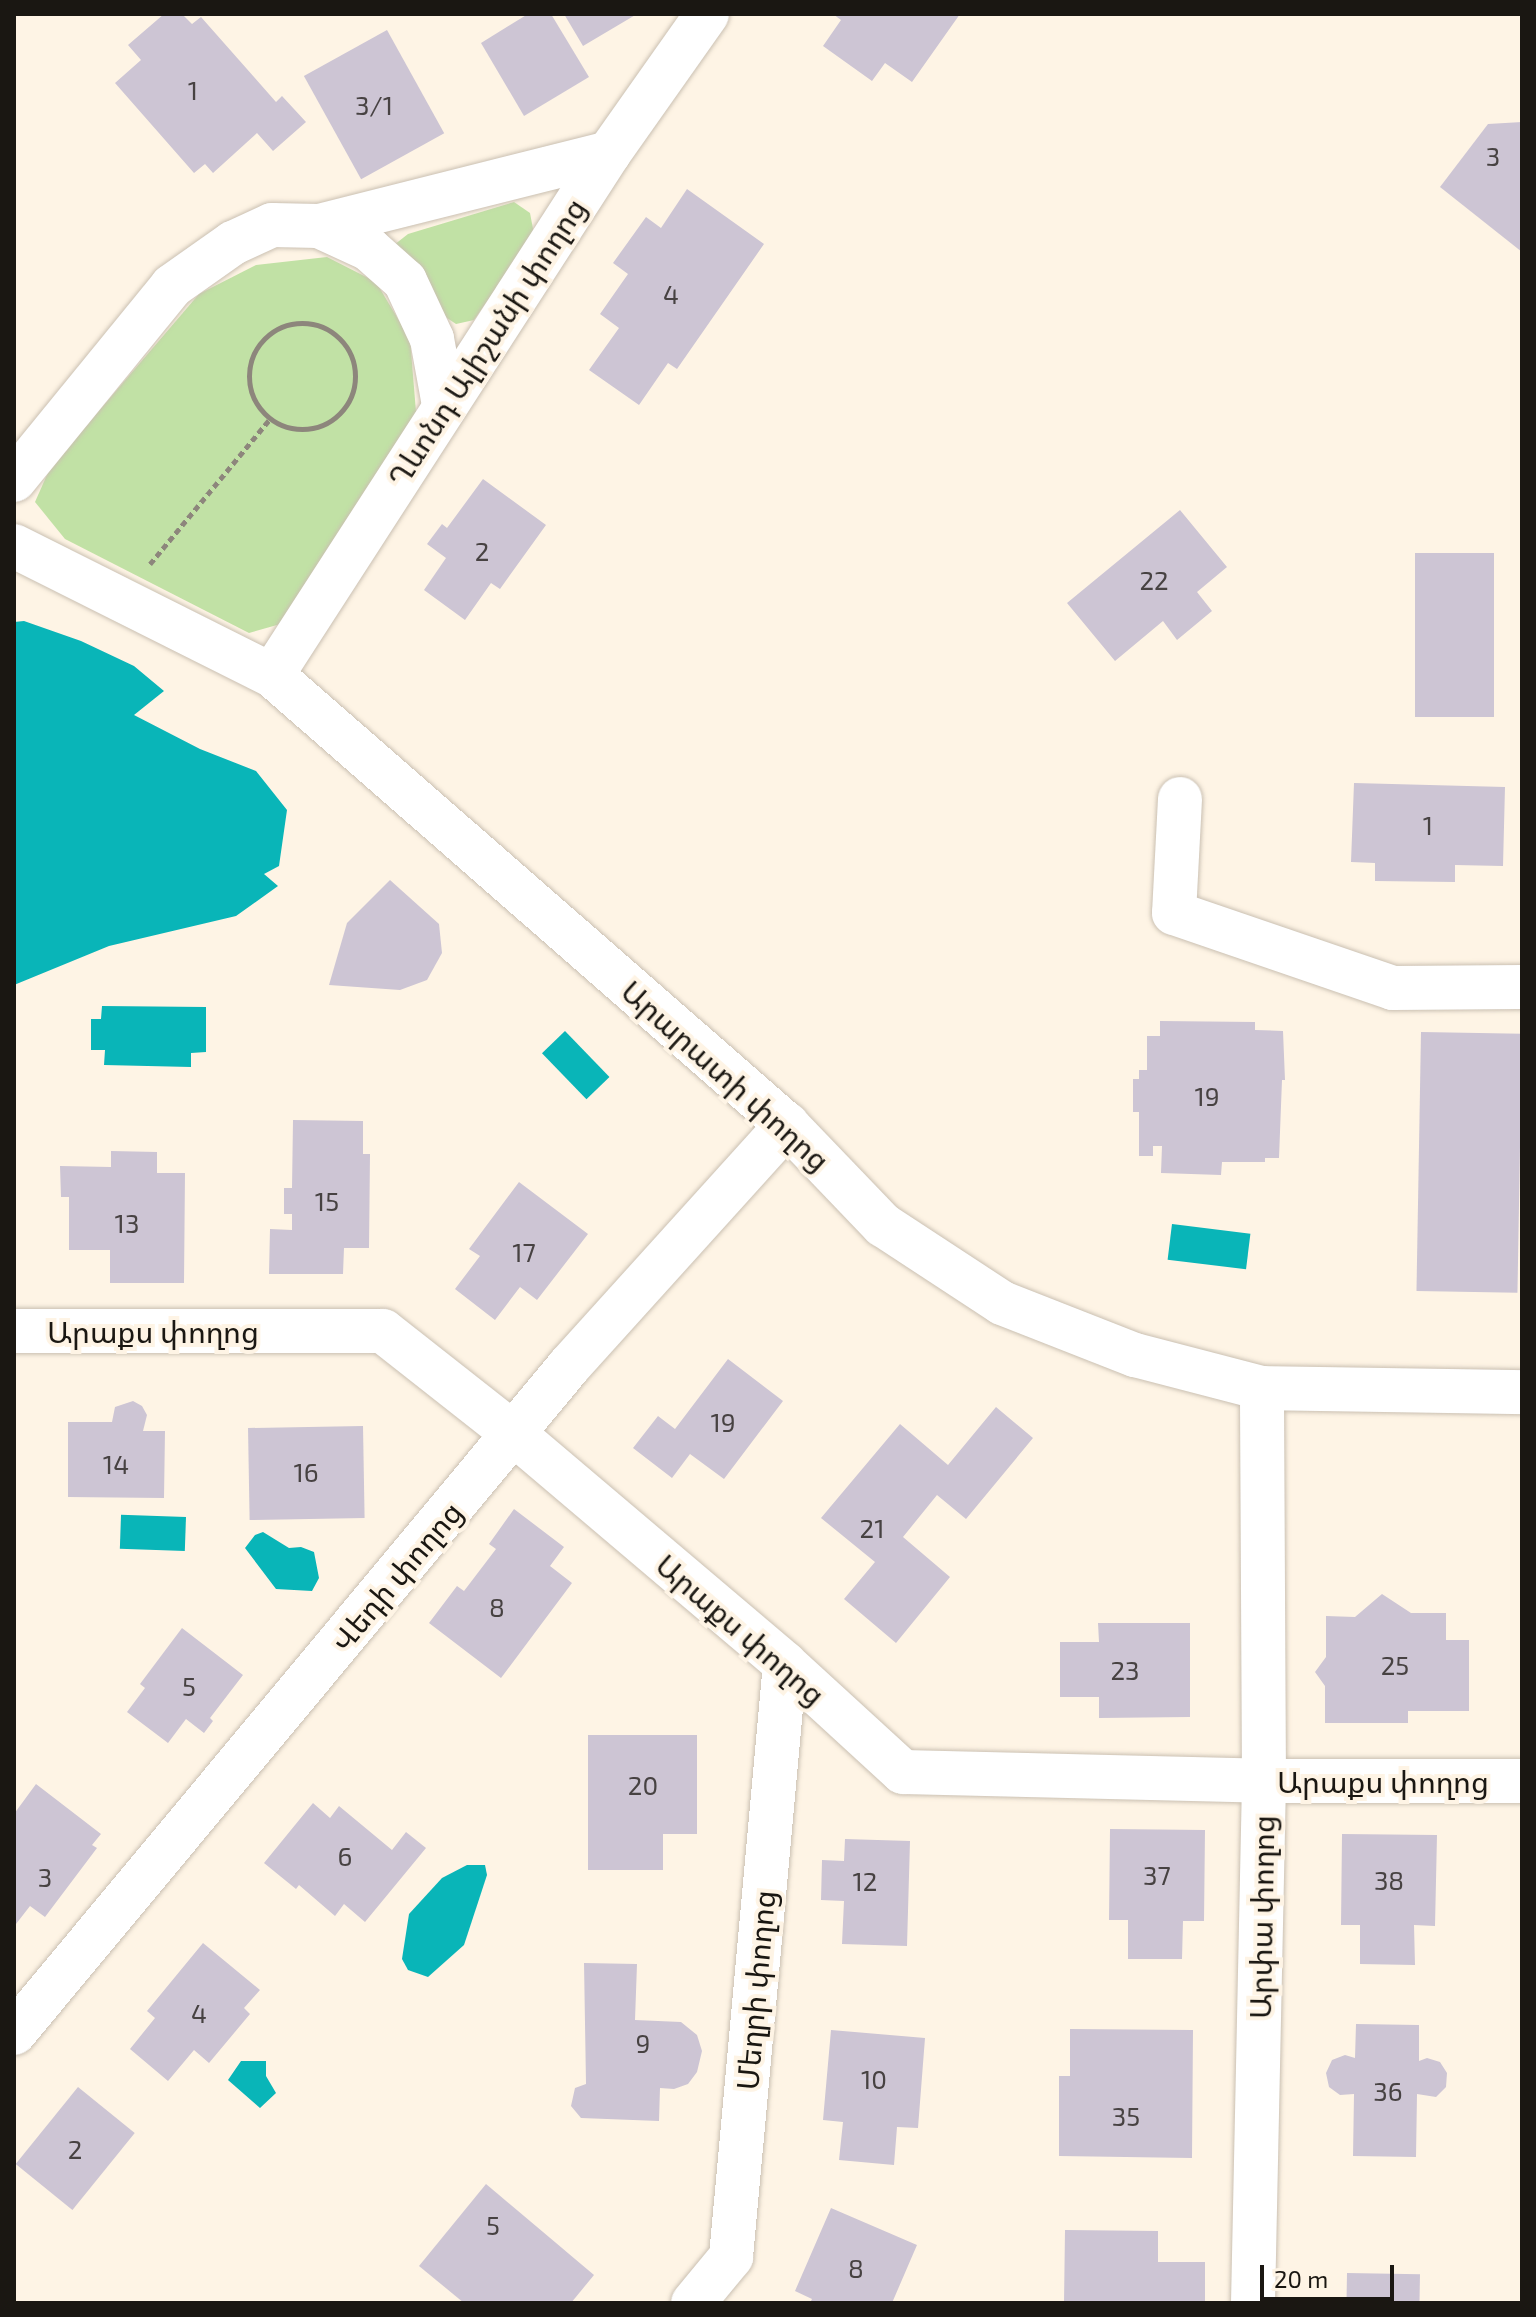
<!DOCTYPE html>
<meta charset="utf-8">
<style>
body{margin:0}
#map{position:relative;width:1536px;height:2317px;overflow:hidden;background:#fef4e5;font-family:"Exo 2","Noto Sans Armenian",sans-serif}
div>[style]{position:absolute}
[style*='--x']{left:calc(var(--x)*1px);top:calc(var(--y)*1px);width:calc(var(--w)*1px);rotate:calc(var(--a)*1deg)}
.green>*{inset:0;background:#c1e1a5}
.water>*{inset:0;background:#09b5b8;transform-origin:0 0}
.building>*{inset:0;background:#cdc5d4;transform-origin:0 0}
.path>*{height:5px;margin-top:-2.5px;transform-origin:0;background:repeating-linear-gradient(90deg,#8d867c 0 6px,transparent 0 10px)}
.path>.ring{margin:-2.5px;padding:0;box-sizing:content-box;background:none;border:5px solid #8d867c;border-radius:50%}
.roads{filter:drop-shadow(0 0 2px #cac0b2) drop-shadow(0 0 2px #cac0b2)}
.street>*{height:44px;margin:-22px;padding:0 22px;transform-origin:22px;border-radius:22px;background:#fff}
.secondary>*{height:44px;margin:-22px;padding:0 22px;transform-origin:22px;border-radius:22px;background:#fff}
span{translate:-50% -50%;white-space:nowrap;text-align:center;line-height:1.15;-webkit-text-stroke:8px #fef4e5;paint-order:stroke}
.number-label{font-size:26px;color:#474242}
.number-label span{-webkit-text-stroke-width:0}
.street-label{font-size:30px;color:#1a1712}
.frame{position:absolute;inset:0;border:16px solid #1a1712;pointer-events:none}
.scale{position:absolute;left:1260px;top:2265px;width:134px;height:36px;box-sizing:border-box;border:4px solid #1a1712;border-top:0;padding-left:10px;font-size:24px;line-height:28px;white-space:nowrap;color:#1a1712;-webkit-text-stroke:6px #fef4e5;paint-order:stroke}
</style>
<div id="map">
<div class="green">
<i style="clip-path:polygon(514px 202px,530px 213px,534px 234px,474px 320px,456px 324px,447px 318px,400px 265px,394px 245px,408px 234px)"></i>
<i style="clip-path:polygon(327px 257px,376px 282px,410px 339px,416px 412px,389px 465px,284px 623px,249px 633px,65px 539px,35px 502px,50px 468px,199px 294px,256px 265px)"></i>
</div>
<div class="water">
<i style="clip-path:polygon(24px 621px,81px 641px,134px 666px,164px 691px,134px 715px,200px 749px,256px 771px,287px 810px,279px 866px,264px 874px,278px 886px,236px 916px,109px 946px,14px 985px,14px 622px)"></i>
<i style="clip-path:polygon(102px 1006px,206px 1007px,206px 1052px,191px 1053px,191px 1067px,104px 1065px,105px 1050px,91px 1050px,91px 1019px,101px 1019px)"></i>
<i style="left:565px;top:1031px;width:64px;height:32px;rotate:46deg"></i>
<i style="left:1172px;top:1224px;width:79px;height:36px;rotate:7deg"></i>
<i style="left:186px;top:1517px;width:34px;height:65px;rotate:92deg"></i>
<i style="clip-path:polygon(263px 1532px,289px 1548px,301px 1547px,314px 1552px,319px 1578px,312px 1591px,276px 1589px,245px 1548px,255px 1535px)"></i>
<i style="clip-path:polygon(467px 1865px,485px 1865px,487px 1875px,464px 1945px,428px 1977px,408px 1970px,402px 1959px,409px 1914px,442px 1878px)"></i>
<i style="clip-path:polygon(241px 2061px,266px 2061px,266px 2076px,276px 2093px,260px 2108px,228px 2080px)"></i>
</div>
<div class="building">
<i style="clip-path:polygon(164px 14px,182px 14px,192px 24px,201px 17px,276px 102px,282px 96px,306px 122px,273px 151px,257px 133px,213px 173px,205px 164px,194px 173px,115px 83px,141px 60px,128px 45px)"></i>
<i style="clip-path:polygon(528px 14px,551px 14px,589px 77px,524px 116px,481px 43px)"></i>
<i style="clip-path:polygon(564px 14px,637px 14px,583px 46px)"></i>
<i style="clip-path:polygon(833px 14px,960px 14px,912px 82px,885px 63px,872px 81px,823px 46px,841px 20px)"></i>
<i style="left:387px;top:30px;width:118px;height:95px;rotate:61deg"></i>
<i style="clip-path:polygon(1522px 122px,1522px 252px,1440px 187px,1488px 124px)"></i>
<i style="clip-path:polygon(687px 189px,764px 244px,677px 369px,668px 363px,639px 405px,589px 370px,619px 328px,600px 314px,628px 274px,613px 263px,646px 217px,661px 228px)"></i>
<i style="clip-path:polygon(483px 479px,546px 525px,500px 589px,491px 583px,465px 620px,424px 590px,446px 558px,427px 544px,442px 524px,447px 528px)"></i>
<i style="clip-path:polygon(1180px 510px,1227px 567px,1197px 592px,1212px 611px,1177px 640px,1163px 621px,1115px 661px,1067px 603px)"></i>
<i style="left:1415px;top:553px;width:79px;height:164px"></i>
<i style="clip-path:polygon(1354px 783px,1505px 787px,1503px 866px,1455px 865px,1455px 882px,1375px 881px,1375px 863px,1351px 862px)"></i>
<i style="clip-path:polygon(390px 880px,439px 924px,442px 953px,427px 980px,400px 990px,329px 985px,347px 923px)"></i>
<i style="clip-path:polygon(1160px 1021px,1255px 1022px,1255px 1030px,1283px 1031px,1285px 1080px,1282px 1080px,1279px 1158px,1265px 1158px,1265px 1162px,1222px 1162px,1221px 1175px,1161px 1173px,1162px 1146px,1153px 1146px,1153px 1156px,1139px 1156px,1139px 1112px,1133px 1112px,1133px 1079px,1139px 1079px,1139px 1070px,1147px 1070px,1147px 1036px,1160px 1036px)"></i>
<i style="left:1421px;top:1032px;width:101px;height:259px;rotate:1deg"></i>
<i style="clip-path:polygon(293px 1120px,363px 1121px,363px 1154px,370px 1154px,369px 1248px,344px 1248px,343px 1274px,269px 1274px,270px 1229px,292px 1230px,292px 1214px,284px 1214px,284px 1188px,292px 1188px)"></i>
<i style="clip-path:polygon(111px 1151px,157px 1152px,157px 1173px,185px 1173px,184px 1283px,110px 1283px,110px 1250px,69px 1250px,69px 1197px,61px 1197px,60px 1166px,111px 1167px)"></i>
<i style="clip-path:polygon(519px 1182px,588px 1234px,537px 1300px,520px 1287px,495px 1320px,455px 1289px,480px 1256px,469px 1249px)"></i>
<i style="clip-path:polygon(728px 1359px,783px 1401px,724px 1479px,690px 1454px,672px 1478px,633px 1448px,658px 1416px,675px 1429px)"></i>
<i style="clip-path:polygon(133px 1401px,142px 1406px,147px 1415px,143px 1431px,165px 1431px,164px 1498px,68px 1497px,68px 1422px,112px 1422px,115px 1407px)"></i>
<i style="clip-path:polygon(996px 1407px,1033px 1438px,966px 1519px,937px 1495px,903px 1537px,950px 1577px,896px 1643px,844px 1599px,875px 1562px,821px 1518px,900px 1424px,948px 1465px)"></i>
<i style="left:363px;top:1426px;width:92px;height:115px;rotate:89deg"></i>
<i style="clip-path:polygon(514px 1509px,564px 1547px,550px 1566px,572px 1583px,501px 1678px,429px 1623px,457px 1586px,464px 1591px,496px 1549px,489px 1544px)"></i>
<i style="clip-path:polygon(1382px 1594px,1411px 1613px,1446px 1613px,1446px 1640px,1469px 1640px,1469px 1711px,1408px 1711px,1408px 1723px,1325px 1723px,1325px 1686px,1315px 1672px,1326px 1657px,1326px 1616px,1355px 1617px)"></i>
<i style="clip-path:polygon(1098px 1623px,1190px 1623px,1190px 1717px,1099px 1718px,1099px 1697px,1060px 1697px,1060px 1642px,1099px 1642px)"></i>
<i style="clip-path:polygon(182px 1628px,243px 1675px,210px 1718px,213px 1721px,204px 1733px,186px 1719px,168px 1743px,127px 1712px,145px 1688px,140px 1684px)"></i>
<i style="clip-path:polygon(588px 1735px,697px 1735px,697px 1834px,663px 1834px,663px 1870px,588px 1870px)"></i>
<i style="clip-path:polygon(36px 1784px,101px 1834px,92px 1845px,97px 1848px,45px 1917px,30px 1906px,16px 1924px,14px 1814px)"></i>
<i style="clip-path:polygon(313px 1803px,330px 1818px,339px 1806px,392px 1850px,406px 1832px,426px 1848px,365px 1922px,344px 1904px,335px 1916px,299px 1885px,296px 1889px,264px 1863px)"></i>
<i style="clip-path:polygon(1110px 1829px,1205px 1830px,1204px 1921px,1183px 1921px,1182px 1959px,1128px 1959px,1128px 1920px,1109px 1920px)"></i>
<i style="clip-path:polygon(1342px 1834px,1437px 1835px,1435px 1926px,1414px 1925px,1415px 1965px,1360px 1964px,1360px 1925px,1341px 1925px)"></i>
<i style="clip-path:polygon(845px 1839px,910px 1841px,907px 1946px,842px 1944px,844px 1901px,821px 1900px,822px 1860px,844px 1861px)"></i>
<i style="clip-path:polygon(203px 1943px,260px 1990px,244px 2008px,250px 2014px,209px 2063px,194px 2050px,168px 2081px,130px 2049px,155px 2018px,147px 2011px)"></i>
<i style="clip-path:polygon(584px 1963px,637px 1964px,635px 2020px,681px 2022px,697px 2035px,702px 2051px,697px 2072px,688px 2084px,674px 2089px,660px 2088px,659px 2121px,581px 2118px,571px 2106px,575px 2088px,586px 2084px)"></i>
<i style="clip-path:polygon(1356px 2024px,1419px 2025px,1419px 2061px,1427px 2058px,1440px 2062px,1447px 2073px,1446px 2087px,1436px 2097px,1417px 2094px,1416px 2157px,1353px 2156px,1354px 2094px,1340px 2095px,1329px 2087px,1326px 2073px,1332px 2060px,1345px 2055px,1355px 2058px)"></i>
<i style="clip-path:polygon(1070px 2029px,1193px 2030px,1192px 2158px,1059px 2156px,1059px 2076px,1070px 2076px)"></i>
<i style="clip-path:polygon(831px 2030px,925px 2038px,918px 2128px,897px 2127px,894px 2165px,839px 2160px,843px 2122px,823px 2120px)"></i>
<i style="left:78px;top:2087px;width:73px;height:99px;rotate:39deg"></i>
<i style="clip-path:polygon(486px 2184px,594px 2275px,571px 2303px,464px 2303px,419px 2266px)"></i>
<i style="clip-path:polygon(831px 2208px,917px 2245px,892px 2303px,810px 2303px,812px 2299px,795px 2291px)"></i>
<i style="clip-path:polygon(1065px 2230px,1158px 2231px,1158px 2262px,1205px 2262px,1205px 2303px,1064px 2303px)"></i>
<i style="left:1347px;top:2273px;width:73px;height:30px;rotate:1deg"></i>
</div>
<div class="path">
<i class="ring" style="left:249px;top:323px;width:101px;height:101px"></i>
<i style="--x:150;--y:564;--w:188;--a:-50.4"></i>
</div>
<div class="roads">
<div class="street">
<i style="--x:319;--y:226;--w:55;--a:24.7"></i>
<i style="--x:369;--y:249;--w:48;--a:41.6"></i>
<i style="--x:405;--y:281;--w:64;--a:65"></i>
<i style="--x:432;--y:339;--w:67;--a:79.7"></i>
<i style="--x:14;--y:480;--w:250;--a:-50.8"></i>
<i style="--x:172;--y:286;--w:75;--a:-35.2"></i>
<i style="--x:233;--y:243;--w:43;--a:-24.8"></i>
<i style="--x:272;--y:225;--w:47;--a:1.2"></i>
<i style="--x:319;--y:226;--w:299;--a:-14.1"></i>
<i style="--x:272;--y:675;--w:621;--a:-57.15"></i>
<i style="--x:609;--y:153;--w:170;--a:-54.8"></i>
<i style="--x:1180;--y:799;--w:114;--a:93"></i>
<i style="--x:1174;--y:913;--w:231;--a:18.9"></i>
<i style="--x:1393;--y:988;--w:129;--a:-0.4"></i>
<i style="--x:14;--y:1331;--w:369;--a:0"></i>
<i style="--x:383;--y:1331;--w:167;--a:38.2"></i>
<i style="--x:514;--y:1434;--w:355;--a:40.3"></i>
<i style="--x:785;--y:1664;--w:160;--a:42.5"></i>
<i style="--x:903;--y:1772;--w:361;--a:1.4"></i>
<i style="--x:1264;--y:1781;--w:258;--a:0"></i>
<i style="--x:14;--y:2033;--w:869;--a:-50.23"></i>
<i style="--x:570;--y:1365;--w:324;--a:-47.9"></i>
<i style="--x:693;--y:2303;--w:60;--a:-50.4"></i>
<i style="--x:731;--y:2257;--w:595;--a:-84.8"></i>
<i style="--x:1253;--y:2303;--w:522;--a:-88.79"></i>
<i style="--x:1264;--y:1781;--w:393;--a:-90.3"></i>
</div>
<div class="secondary">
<i style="--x:14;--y:546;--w:288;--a:26.6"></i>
<i style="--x:272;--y:675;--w:684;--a:41.15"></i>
<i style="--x:787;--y:1125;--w:139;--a:46.2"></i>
<i style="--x:883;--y:1225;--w:142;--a:33.2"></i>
<i style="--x:1002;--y:1303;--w:143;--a:21.4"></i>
<i style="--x:1135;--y:1355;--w:131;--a:14.6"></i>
<i style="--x:1262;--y:1388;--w:260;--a:0.9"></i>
</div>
</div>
<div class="number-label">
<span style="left:193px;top:90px">1</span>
<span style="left:374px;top:105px">3/1</span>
<span style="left:1493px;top:156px">3</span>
<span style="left:671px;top:294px">4</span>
<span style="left:482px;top:551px">2</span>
<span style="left:1154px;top:580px">22</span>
<span style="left:1428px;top:825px">1</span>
<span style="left:1207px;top:1096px">19</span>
<span style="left:327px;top:1201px">15</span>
<span style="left:127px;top:1223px">13</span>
<span style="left:524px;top:1252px">17</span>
<span style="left:723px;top:1422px">19</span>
<span style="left:116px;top:1464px">14</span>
<span style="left:306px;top:1472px">16</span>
<span style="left:872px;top:1528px">21</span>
<span style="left:497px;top:1607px">8</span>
<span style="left:1395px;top:1665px">25</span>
<span style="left:1125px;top:1670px">23</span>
<span style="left:189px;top:1686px">5</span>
<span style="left:643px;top:1785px">20</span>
<span style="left:345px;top:1856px">6</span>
<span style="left:1157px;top:1875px">37</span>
<span style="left:45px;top:1877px">3</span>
<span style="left:1389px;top:1880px">38</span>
<span style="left:865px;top:1881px">12</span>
<span style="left:199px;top:2013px">4</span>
<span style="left:643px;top:2043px">9</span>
<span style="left:874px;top:2079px">10</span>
<span style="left:1388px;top:2091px">36</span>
<span style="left:1126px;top:2116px">35</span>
<span style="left:75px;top:2149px">2</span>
<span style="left:493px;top:2225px">5</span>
<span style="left:856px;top:2268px">8</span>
</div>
<div class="street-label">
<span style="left:486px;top:342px;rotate:-57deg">Ղևոնդ Ալիշանի փողոց</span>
<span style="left:726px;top:1075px;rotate:42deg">Արարատի փողոց</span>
<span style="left:153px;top:1331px">Արաքս փողոց</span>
<span style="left:396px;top:1576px;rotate:-50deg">Վեդի փողոց</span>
<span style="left:741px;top:1629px;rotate:41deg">Արաքս փողոց</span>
<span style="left:1383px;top:1781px">Արաքս փողոց</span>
<span style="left:1261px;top:1917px;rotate:-89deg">Արփա փողոց</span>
<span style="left:755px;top:1990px;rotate:-85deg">Մեղրի փողոց</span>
</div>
<div class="frame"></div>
<div class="scale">20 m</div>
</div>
